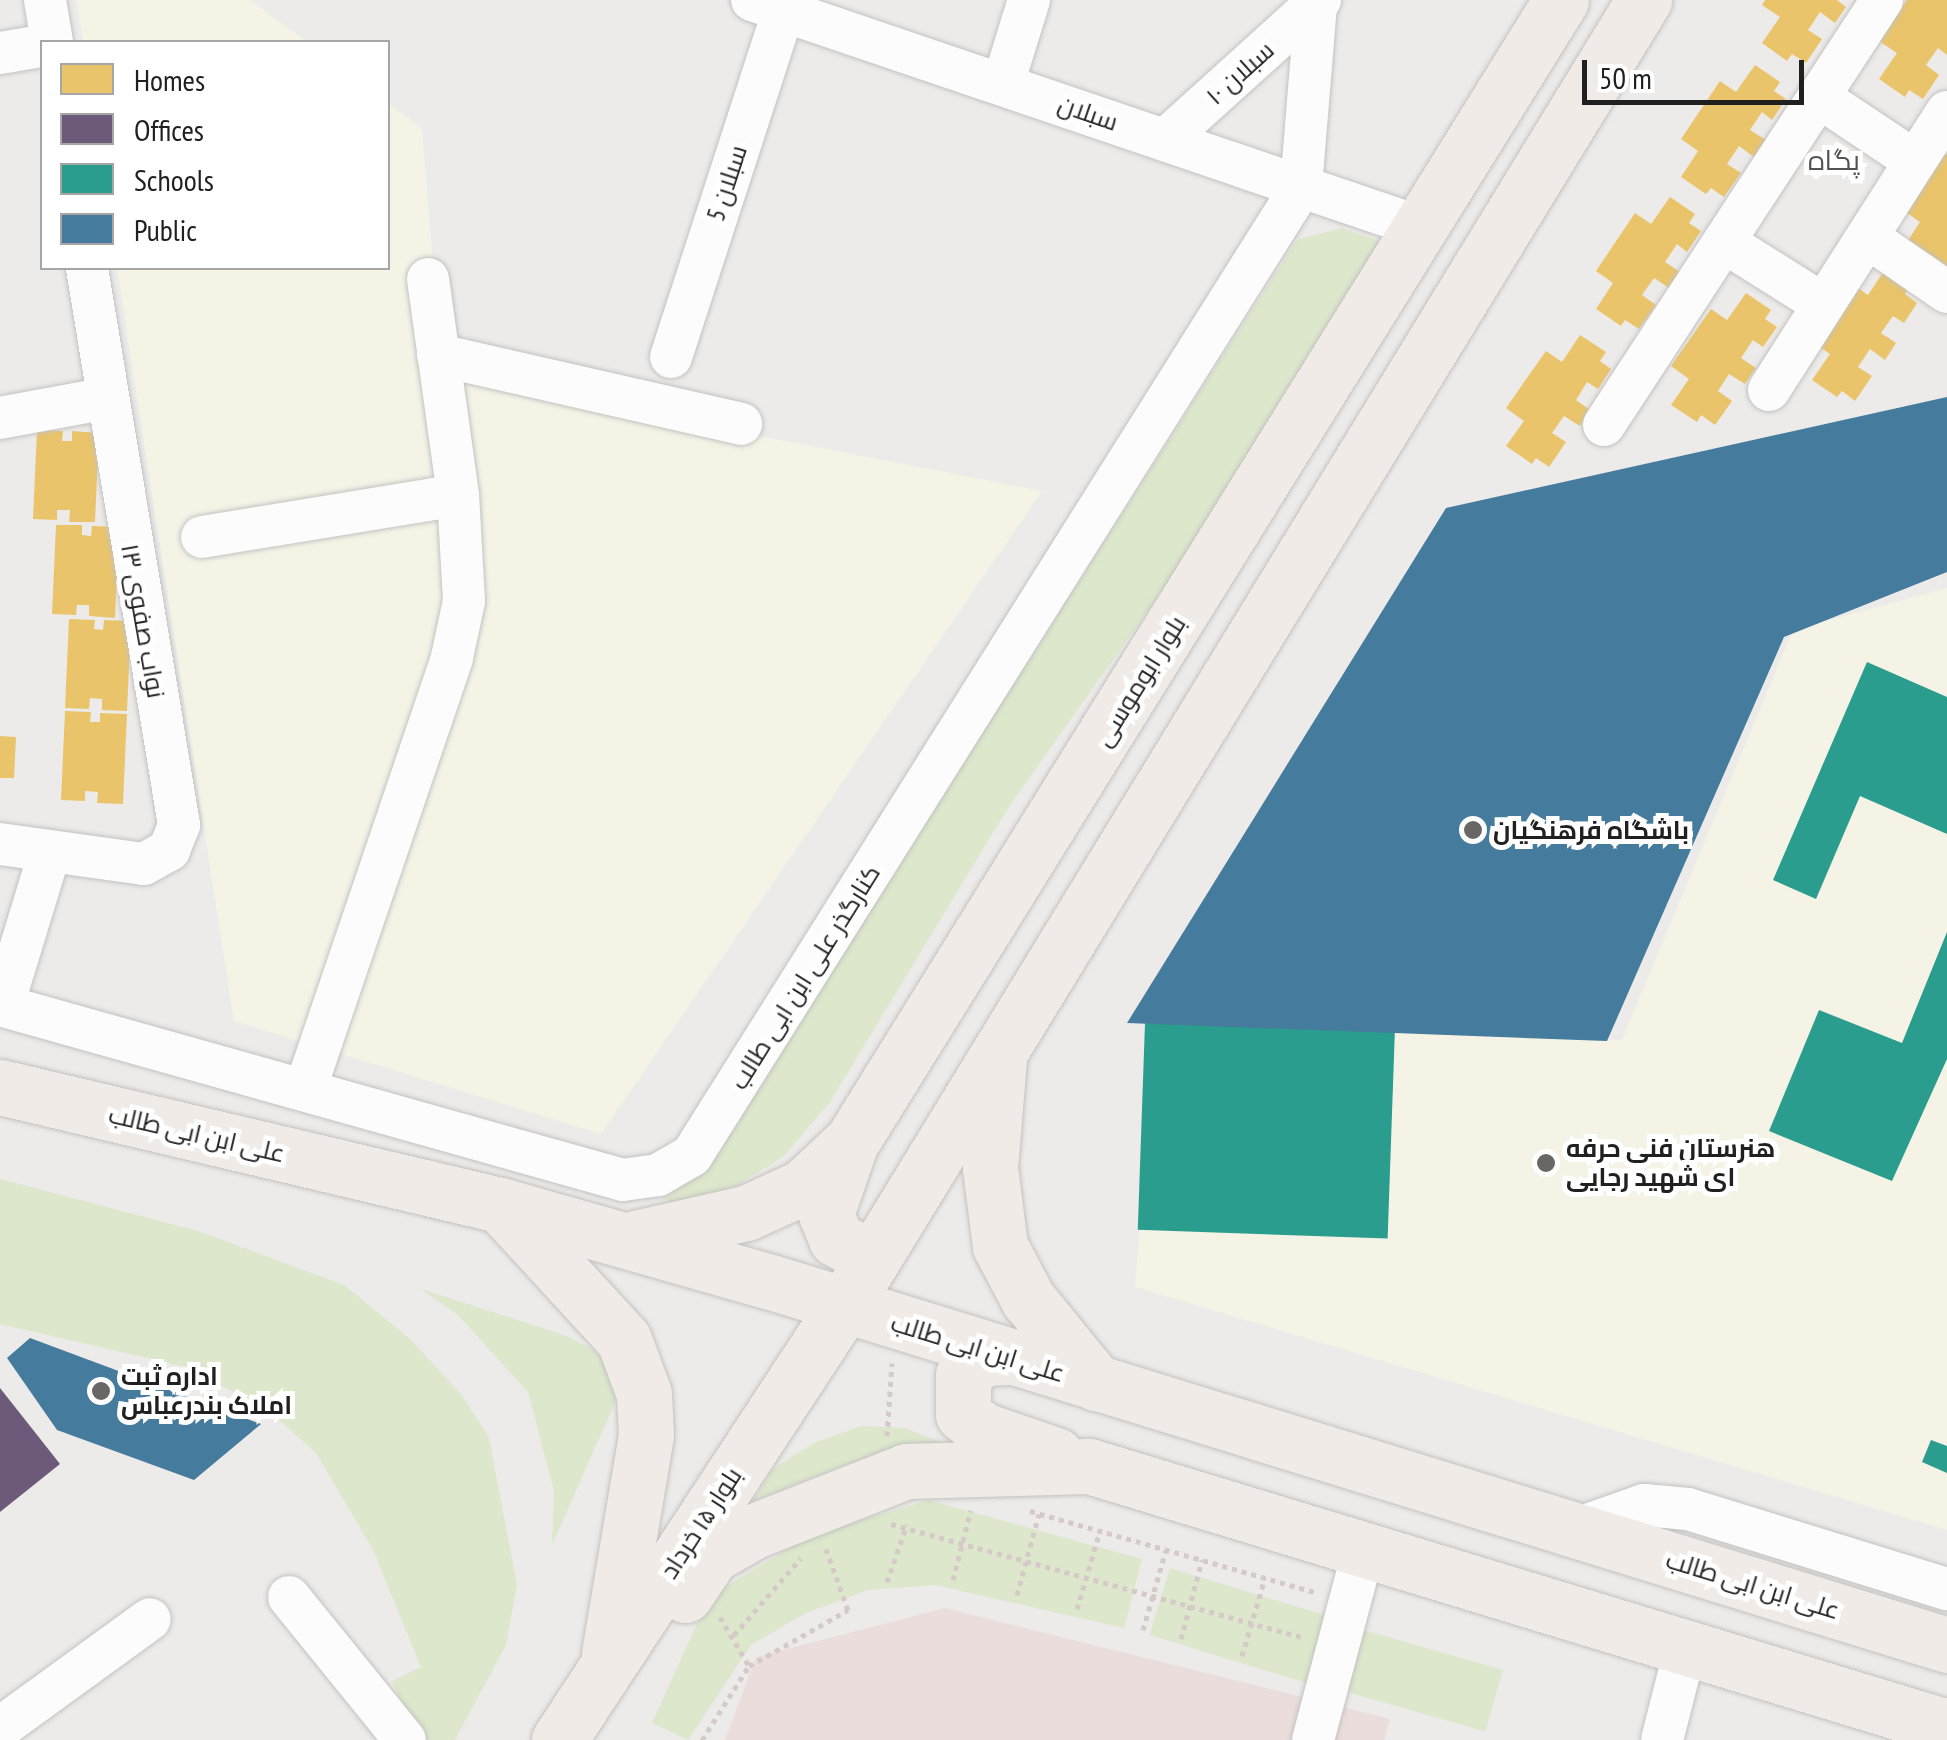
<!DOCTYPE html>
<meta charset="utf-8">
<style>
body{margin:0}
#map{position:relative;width:1947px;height:1740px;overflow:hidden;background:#edebe9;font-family:"PT Sans Narrow",Cairo,sans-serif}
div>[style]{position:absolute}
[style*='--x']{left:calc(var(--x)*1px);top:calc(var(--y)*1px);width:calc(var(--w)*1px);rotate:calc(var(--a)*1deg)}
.commercial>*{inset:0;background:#eadddc}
.education>*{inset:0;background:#f5f3e6}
.grass>*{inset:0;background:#dce7cb;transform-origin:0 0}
.homes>*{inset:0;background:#e9c46a}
.offices>*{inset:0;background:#6d597a}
.schools>*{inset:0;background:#2a9d8f;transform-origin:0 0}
.public>*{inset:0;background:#457b9d}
.path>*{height:5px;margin-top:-2.5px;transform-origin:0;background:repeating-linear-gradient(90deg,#d6cac9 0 5px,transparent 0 10px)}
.roads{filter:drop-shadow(0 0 2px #c3c2c1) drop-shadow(0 0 2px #c3c2c1)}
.minor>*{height:42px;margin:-21px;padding:0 21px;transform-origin:21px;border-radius:21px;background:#fcfcfc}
.major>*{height:55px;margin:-27.5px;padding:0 27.5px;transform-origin:27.5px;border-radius:27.5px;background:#f0ebe6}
.dots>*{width:28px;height:28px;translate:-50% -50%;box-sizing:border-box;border:5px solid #fff;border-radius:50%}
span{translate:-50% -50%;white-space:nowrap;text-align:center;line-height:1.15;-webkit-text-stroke:10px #fff;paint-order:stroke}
.street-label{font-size:25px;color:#202020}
.poi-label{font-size:25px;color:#202020;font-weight:700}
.left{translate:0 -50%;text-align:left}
.neighbourhood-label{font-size:28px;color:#535353}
.legend{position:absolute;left:40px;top:40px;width:350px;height:230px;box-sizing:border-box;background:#fff;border:2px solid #a6a6a6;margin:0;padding:12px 18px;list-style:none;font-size:30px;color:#202020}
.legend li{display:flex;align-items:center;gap:20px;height:50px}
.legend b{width:50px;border:2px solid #a6a6a6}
.scale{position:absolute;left:1582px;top:60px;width:222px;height:45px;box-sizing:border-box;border:5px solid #202020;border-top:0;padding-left:12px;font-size:30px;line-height:35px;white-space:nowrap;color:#202020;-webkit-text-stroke:8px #fff;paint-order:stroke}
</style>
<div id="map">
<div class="commercial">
<i style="clip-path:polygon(945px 1608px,1390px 1719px,1384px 1740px,725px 1740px,756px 1657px)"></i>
</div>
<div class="education">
<i style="clip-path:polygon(76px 0,250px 0,307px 42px,83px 42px)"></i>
<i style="clip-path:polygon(388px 103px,422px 129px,442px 374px,1042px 491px,601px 1134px,234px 1021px,117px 268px,388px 268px)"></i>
<i style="clip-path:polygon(1947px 588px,1947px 1530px,1135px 1287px,1157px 1017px,1622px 1040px,1793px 630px)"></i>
</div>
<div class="grass">
<i style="clip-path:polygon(1341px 228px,1385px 243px,1181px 564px,1008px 808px,830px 1102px,784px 1156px,731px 1189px,687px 1207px,662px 1199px,702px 1171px,1297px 240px)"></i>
<i style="clip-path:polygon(0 1179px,198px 1231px,344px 1285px,409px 1338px,461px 1394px,489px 1438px,517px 1585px,506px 1645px,455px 1740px,428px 1740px,411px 1723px,392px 1681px,421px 1667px,373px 1550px,316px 1453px,268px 1410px,186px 1367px,0 1324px)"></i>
<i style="clip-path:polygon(421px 1289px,567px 1336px,594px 1350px,614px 1373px,615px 1403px,552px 1545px,554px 1491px,528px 1392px,458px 1315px)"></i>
<i style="clip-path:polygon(861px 1426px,905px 1428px,947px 1445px,847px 1464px,753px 1501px,774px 1468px,814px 1443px)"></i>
<i style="clip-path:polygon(928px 1500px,1142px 1559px,1124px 1628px,935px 1585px,867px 1590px,804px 1614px,751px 1645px,688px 1740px,652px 1723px,709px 1597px,809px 1536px)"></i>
<i style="left:1170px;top:1568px;width:167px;height:70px;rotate:17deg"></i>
<i style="left:1353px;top:1627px;width:156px;height:64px;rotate:16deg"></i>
</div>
<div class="homes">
<i style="clip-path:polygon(1765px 0,1837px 0,1846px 7px,1835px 23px,1820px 12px,1808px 30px,1822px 39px,1806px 63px,1792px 54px,1787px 61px,1762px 43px,1780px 17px,1762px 5px)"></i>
<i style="clip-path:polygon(1907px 0,1947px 0,1947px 55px,1938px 48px,1926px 65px,1939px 75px,1923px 99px,1909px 90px,1905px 97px,1879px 79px,1897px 53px,1879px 41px)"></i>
<i style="clip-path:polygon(1755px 65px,1780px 82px,1774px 91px,1786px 99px,1772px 120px,1762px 112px,1750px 130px,1766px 140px,1754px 157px,1739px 146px,1727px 164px,1741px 173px,1724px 197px,1711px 188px,1706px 194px,1681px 177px,1698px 151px,1681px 139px,1720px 81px,1736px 92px)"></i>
<i style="clip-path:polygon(1942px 152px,1947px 155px,1947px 269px,1903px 248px,1920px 222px,1903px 210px)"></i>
<i style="clip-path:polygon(1670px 197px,1695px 214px,1689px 223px,1701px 231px,1687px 252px,1677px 244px,1665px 262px,1680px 272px,1669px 288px,1654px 278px,1642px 295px,1656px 305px,1639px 329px,1625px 320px,1621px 326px,1596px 309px,1613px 283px,1596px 271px,1635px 213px,1651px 224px)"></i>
<i style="clip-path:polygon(1886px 268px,1911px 285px,1905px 294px,1917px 303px,1904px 323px,1893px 316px,1881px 333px,1896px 343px,1885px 360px,1870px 349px,1858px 367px,1872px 376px,1855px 401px,1842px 391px,1837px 397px,1812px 380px,1830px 354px,1812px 342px,1852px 284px,1868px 295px)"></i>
<i style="clip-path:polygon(1746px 293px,1771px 310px,1765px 319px,1777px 327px,1763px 347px,1753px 340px,1741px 358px,1756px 368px,1745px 384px,1729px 374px,1718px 391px,1732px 401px,1715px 425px,1701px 415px,1697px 422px,1671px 405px,1689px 379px,1671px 366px,1711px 309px,1727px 320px)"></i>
<i style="clip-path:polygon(1580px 335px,1606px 352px,1600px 361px,1611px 369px,1598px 389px,1587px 382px,1576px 400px,1590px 410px,1580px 426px,1564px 416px,1552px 433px,1566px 442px,1549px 467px,1536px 458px,1532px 464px,1506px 446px,1524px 421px,1506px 408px,1546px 351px,1562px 362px)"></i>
<i style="clip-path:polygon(37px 430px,63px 431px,62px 441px,72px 441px,72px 431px,99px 433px,95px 522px,69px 522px,70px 510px,57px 510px,57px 520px,33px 519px)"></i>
<i style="clip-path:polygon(56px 525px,82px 525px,82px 535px,91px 536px,92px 526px,119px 527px,115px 618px,89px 616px,89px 605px,77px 605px,76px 615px,52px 614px)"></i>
<i style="clip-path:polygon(69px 619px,95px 620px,94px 629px,103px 630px,104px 620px,131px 621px,127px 711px,102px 710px,102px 699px,90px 698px,89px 709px,65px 708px)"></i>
<i style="clip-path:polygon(65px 711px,91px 712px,90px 722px,100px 722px,100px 713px,127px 714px,123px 804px,97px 803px,98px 792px,85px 791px,85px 801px,61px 800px)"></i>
<i style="clip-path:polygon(0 736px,16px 737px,14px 778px,0 778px)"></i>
</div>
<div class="offices">
<i style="clip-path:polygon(0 1388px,60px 1464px,0 1512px)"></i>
</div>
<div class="schools">
<i style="clip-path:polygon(1867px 662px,1947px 697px,1947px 834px,1860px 796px,1816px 899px,1773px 880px)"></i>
<i style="clip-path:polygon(1947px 932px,1947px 1059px,1892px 1181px,1769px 1131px,1819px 1010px,1902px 1043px)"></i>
<i style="left:1145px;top:1023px;width:250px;height:207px;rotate:2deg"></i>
<i style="clip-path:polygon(1931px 1440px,1947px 1446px,1947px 1473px,1922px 1462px)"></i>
</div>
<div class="public">
<i style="clip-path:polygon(1947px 397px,1947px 572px,1784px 637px,1607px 1041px,1127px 1023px,1446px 508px)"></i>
<i style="clip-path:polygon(30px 1338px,261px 1424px,194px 1480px,57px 1430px,7px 1358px)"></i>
</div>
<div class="path">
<i style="--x:887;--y:1436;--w:73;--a:-86.1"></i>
<i style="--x:1030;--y:1511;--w:299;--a:15.9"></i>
<i style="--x:891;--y:1524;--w:428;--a:15.4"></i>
<i style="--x:953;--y:1580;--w:72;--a:-75.6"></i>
<i style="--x:887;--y:1582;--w:61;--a:-71"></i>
<i style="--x:1017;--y:1595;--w:84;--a:-74.8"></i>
<i style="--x:1077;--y:1609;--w:81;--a:-73.6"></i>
<i style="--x:720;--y:1617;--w:57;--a:59.4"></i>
<i style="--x:1143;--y:1630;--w:83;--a:-74"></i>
<i style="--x:734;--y:1635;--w:102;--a:-49"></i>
<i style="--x:1181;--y:1639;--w:82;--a:-75.1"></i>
<i style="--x:1242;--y:1656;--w:81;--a:-73.6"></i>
<i style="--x:702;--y:1740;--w:88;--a:-57.6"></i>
<i style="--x:749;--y:1666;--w:114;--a:-29.5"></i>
<i style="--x:848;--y:1610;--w:65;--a:-109.8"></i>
</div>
<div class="roads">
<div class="minor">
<i style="--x:45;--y:0;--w:43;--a:80.5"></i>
<i style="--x:752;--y:0;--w:709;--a:18.77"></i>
<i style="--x:0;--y:53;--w:43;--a:-9.5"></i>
<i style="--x:1003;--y:84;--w:88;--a:-72.8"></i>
<i style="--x:1819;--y:97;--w:115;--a:33.7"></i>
<i style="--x:1165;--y:140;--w:209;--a:-42.1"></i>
<i style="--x:1867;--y:237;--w:97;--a:34.5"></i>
<i style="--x:1724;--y:242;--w:117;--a:32.1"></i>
<i style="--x:438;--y:355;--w:311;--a:12.8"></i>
<i style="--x:671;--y:357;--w:375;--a:-72"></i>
<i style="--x:1769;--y:390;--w:330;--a:-57.4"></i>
<i style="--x:0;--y:418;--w:110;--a:-10.5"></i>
<i style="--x:1604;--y:425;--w:508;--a:-56.81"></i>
<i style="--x:202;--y:537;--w:259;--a:-9.3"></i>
<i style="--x:0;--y:844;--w:145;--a:7.9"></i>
<i style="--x:144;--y:864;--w:29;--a:-29"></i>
<i style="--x:169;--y:850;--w:27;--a:-68"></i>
<i style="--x:179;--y:825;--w:565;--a:-99.38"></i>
<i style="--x:0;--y:1005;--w:647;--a:15.69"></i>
<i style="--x:623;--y:1180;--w:35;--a:-8"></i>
<i style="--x:658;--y:1175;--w:39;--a:-30"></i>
<i style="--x:692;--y:1155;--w:1144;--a:-57.82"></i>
<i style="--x:1301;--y:187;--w:182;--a:-85.3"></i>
<i style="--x:3;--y:1005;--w:157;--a:-73"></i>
<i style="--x:305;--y:1090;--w:457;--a:-71.2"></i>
<i style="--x:452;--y:657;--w:57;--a:-77.9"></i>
<i style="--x:464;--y:601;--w:106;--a:-93.2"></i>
<i style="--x:458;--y:495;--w:218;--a:-97.9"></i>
<i style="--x:1573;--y:1530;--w:75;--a:-19.4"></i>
<i style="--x:1644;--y:1505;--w:44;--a:5.2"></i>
<i style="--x:1688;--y:1509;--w:271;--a:17.2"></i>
<i style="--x:289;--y:1597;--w:184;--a:51"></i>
<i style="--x:0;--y:1728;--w:185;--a:-36"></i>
<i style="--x:1313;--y:1740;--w:195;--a:-75.1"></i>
<i style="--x:1662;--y:1740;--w:93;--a:-75.7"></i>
</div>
<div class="major">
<i style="--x:999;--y:1060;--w:108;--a:94.8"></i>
<i style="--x:990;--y:1168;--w:79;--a:82.7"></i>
<i style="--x:1000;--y:1246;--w:60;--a:62.2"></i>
<i style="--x:1028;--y:1299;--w:109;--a:50.9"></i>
<i style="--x:0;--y:1087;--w:514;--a:13.28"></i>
<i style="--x:500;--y:1205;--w:282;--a:15.9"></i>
<i style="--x:771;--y:1282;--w:1231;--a:17.15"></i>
<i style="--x:849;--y:1148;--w:70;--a:109.2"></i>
<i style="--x:826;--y:1214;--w:27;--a:68"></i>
<i style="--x:836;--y:1239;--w:24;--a:28"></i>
<i style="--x:857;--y:1250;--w:22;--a:-5"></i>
<i style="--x:500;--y:1205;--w:183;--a:47.4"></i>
<i style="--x:624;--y:1340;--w:58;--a:69.7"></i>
<i style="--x:644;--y:1394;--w:41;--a:87.2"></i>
<i style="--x:646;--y:1435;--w:221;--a:99.6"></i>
<i style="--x:635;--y:1238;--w:114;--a:-12.7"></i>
<i style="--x:746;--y:1213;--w:63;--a:-24.5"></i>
<i style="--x:803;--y:1187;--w:67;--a:-43.2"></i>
<i style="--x:852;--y:1141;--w:1343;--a:-58.14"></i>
<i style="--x:1009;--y:1357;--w:26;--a:178"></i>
<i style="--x:983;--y:1358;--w:26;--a:140"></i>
<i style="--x:963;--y:1375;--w:39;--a:90"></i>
<i style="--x:963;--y:1414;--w:26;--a:39"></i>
<i style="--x:983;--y:1430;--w:77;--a:18.9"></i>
<i style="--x:685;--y:1595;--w:48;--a:-56"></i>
<i style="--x:712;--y:1555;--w:48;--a:-29.7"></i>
<i style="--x:754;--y:1531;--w:163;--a:-21.5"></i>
<i style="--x:906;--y:1471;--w:183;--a:-1.6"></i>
<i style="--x:1089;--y:1466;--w:897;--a:16.92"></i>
<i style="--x:559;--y:1740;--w:519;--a:-56.71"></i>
<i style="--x:844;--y:1306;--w:1532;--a:-58.51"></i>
</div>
</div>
<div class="dots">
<i style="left:1473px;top:830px;background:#686766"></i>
<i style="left:1546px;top:1163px;background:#686766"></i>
<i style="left:101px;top:1391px;background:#686766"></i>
</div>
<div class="street-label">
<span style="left:1240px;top:73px;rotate:-42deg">سبلان ۱۰</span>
<span style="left:1088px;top:113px;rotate:19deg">سبلان</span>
<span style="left:727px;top:183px;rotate:-72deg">سبلان 5</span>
<span style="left:143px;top:621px;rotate:80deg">نواب صفوی ۱۳</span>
<span style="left:1140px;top:681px;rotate:-58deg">بلوار ابوموسی</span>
<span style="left:805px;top:977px;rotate:-58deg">کنارگذر علی ابن ابی طالب</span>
<span style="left:197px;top:1134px;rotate:13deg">علی ابن ابی طالب</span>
<span style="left:978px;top:1348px;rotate:17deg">علی ابن ابی طالب</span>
<span style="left:701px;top:1523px;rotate:-57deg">بلوار ۱۵ خرداد</span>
<span style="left:1753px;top:1585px;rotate:17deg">علی ابن ابی طالب</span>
</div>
<div class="poi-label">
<span class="left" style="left:1493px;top:830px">باشگاه فرهنگیان</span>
<span class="left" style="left:1566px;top:1163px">هنرستان فنی حرفه<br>ای شهید رجایی</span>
<span class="left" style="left:121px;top:1391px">اداره ثبت<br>املاک بندرعباس</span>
</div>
<div class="neighbourhood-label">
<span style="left:1834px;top:160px">پگاه</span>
</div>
<ul class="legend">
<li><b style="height:28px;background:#e9c46a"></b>Homes</li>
<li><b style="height:28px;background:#6d597a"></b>Offices</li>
<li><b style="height:28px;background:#2a9d8f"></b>Schools</li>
<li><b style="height:28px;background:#457b9d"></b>Public</li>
</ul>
<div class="scale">50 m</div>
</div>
